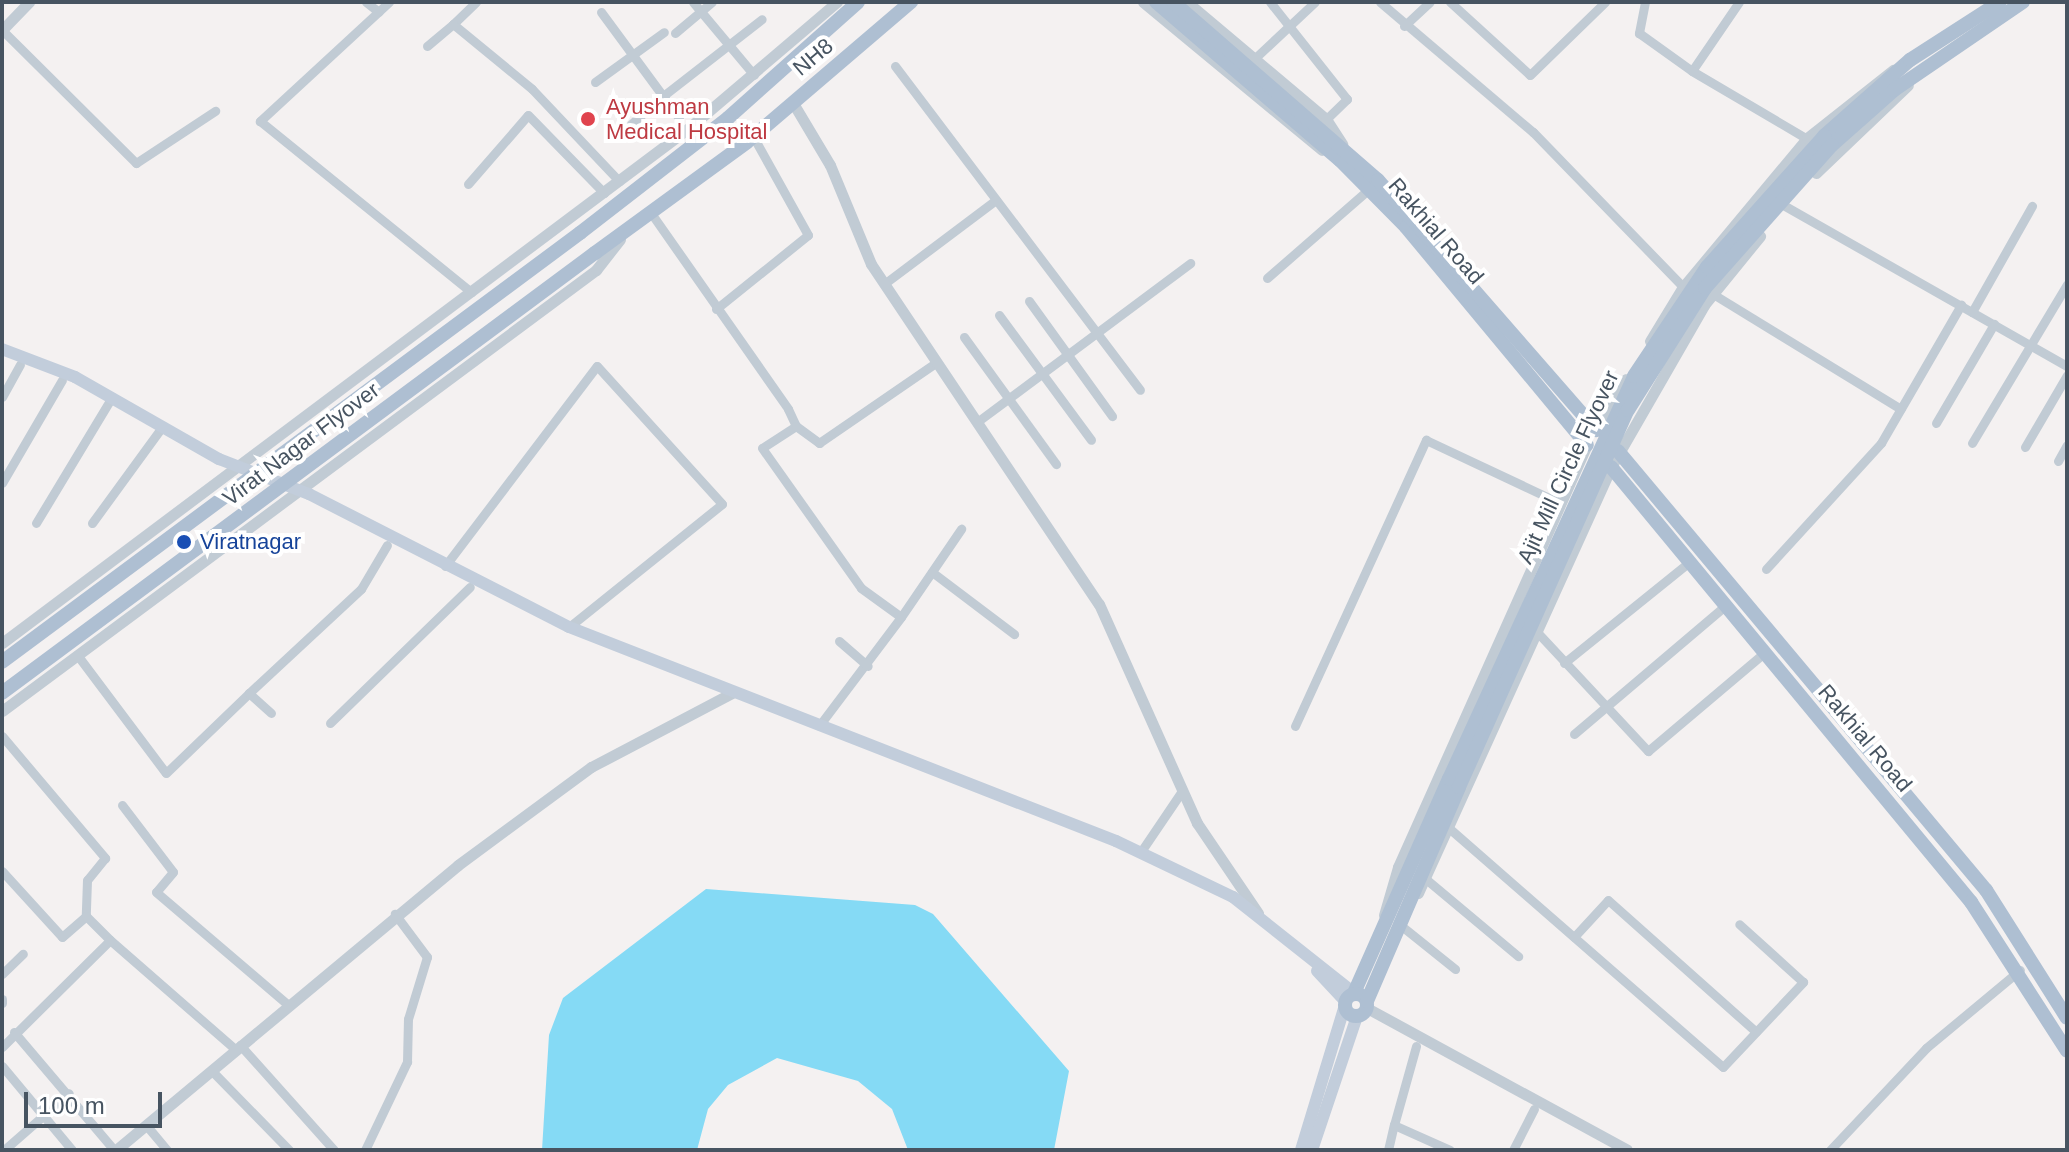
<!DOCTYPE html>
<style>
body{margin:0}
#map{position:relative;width:2069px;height:1152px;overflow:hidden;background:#f4f1f1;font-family:Arial,sans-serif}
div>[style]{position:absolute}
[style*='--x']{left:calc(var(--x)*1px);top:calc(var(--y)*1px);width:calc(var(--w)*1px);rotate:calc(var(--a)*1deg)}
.water>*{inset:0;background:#85daf5}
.minor>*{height:9px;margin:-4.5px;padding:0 4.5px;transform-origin:4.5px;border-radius:4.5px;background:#c1cbd4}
.tertiary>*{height:11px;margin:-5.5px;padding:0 5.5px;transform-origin:5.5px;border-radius:5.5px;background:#c1cbd4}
.secondary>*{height:12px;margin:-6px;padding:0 6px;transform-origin:6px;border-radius:6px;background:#c2cddb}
.primary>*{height:14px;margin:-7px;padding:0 7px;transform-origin:7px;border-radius:7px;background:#aebfd2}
.primary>.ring{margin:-7px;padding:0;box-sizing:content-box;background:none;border:14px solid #aebfd2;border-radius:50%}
.primary-bridge>*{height:14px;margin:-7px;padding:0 7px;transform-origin:7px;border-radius:7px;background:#aebfd2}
.dots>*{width:22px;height:22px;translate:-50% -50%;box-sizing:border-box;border:4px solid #fff;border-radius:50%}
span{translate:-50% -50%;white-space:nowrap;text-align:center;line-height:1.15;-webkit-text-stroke:8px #fff;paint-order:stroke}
.street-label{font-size:22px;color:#475461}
.health-label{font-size:22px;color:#be3a42}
.left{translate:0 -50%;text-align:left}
.transit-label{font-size:22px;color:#164399}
.frame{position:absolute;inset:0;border:4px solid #475461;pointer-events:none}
.scale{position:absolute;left:24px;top:1092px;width:138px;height:36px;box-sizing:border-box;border:4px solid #475461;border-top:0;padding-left:10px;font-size:24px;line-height:28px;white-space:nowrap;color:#475461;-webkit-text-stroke:6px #fff;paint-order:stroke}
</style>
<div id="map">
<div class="water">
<i style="clip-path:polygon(706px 889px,915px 905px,933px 914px,1069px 1071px,1054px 1150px,908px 1150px,892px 1109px,858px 1081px,777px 1058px,728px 1085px,708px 1109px,697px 1150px,542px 1150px,549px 1035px,563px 998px)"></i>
</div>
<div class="minor">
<i style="--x:366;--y:2;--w:16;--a:38"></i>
<i style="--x:389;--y:2;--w:176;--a:137.3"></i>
<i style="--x:260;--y:121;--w:272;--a:39"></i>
<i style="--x:476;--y:2;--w:32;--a:136"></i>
<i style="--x:453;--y:24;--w:102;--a:39.4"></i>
<i style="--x:532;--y:89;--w:127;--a:46.6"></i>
<i style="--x:693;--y:2;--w:95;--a:50.1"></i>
<i style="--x:1270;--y:2;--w:124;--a:51.6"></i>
<i style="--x:1347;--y:99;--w:29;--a:136"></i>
<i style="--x:1380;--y:2;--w:201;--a:40.4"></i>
<i style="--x:1533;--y:132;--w:216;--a:45.9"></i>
<i style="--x:1450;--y:2;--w:108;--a:42.4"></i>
<i style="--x:1530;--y:75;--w:105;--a:-44.2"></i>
<i style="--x:1645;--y:2;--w:32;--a:101"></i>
<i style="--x:1639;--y:33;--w:65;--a:35.6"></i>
<i style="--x:1739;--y:2;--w:83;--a:124.3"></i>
<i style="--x:1692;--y:71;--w:136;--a:30.5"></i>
<i style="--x:601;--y:12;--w:104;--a:53.6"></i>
<i style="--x:663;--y:96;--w:43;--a:138.8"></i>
<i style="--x:1404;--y:26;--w:35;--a:-43"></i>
<i style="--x:2;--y:30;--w:189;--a:44.8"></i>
<i style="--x:136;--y:163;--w:95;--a:-33.4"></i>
<i style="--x:675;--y:33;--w:48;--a:-40"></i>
<i style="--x:427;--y:46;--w:34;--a:-40"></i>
<i style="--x:1254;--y:59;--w:83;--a:-43.1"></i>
<i style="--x:895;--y:66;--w:406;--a:52.9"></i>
<i style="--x:595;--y:82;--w:85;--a:-35.9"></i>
<i style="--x:679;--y:118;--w:27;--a:-126"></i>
<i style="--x:663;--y:96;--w:125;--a:-37.9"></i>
<i style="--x:468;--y:184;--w:91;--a:-49"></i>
<i style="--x:528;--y:115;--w:109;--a:45.7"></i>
<i style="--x:1785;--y:206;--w:324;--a:29.6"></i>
<i style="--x:651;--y:213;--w:239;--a:55"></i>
<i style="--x:788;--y:409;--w:19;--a:65"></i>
<i style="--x:796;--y:426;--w:40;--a:147.1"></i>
<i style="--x:762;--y:448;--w:171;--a:54.7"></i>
<i style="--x:861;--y:588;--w:49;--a:35.9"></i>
<i style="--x:901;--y:617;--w:136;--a:127"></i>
<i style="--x:1267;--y:278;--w:135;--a:-41.1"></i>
<i style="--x:884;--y:284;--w:140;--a:-36.9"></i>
<i style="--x:1713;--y:294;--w:220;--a:31.5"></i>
<i style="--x:1029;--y:301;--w:142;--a:54.2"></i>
<i style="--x:716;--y:309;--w:118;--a:-38.8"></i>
<i style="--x:808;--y:235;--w:113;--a:-119.1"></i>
<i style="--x:1972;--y:312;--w:122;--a:-60.5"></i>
<i style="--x:999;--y:315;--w:155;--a:53.6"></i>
<i style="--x:964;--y:337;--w:157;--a:54.1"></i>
<i style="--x:2;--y:397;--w:37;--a:-61"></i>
<i style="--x:977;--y:422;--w:266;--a:-36.7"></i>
<i style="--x:1936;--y:423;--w:115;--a:-59.6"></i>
<i style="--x:796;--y:426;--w:29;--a:36"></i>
<i style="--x:819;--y:443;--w:140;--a:-34.5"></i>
<i style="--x:1972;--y:443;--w:185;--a:-59.1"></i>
<i style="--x:2025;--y:447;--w:83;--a:-59.7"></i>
<i style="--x:2058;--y:461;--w:18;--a:-61"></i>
<i style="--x:2;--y:483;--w:119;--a:-59.8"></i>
<i style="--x:36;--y:523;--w:141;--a:-58.9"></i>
<i style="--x:92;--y:523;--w:114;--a:-53.9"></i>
<i style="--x:445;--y:566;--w:251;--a:-52.8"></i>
<i style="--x:597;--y:366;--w:186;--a:47.8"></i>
<i style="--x:722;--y:504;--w:196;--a:141.2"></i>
<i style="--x:1766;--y:569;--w:171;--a:-47.6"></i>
<i style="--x:1881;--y:443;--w:160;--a:-59.9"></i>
<i style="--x:932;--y:572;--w:103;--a:37.1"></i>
<i style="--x:901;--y:617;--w:107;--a:-55.7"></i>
<i style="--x:1537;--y:632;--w:163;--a:47"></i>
<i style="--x:1648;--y:751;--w:153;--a:-40.2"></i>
<i style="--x:839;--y:641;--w:38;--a:41"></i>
<i style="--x:78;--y:656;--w:146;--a:53.1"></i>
<i style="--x:166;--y:773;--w:115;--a:-43.9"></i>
<i style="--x:1564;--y:663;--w:161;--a:-38.9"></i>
<i style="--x:271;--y:713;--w:30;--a:-138"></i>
<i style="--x:249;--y:693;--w:153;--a:-42.9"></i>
<i style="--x:361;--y:589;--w:51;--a:-59.4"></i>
<i style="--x:330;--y:723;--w:195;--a:-44.2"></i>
<i style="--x:1295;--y:726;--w:315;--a:-65.4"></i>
<i style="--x:1426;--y:440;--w:148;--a:25.2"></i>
<i style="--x:1574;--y:734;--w:199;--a:-40.3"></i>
<i style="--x:2;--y:736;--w:160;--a:49.8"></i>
<i style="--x:105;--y:858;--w:28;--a:129"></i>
<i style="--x:87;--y:880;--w:36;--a:92"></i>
<i style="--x:122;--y:805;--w:84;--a:52.7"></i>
<i style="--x:173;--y:872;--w:26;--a:130"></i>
<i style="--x:156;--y:892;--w:172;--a:40.5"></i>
<i style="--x:1450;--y:829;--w:362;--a:41.1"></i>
<i style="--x:1723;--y:1067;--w:117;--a:-46.7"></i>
<i style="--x:1803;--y:982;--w:86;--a:-137.8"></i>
<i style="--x:1140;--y:853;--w:75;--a:-55.9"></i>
<i style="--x:2;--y:871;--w:89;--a:47.7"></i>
<i style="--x:62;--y:937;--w:32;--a:-41"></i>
<i style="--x:86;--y:916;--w:34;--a:45"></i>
<i style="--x:1427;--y:880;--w:119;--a:39.9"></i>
<i style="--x:1399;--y:924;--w:72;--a:38.8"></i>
<i style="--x:1574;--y:937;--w:50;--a:-47.4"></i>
<i style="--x:1608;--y:900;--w:198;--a:41.7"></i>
<i style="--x:2;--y:974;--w:29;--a:-44"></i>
<i style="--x:2;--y:999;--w:4;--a:90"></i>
<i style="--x:14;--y:1032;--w:155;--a:49.7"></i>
<i style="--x:240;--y:1045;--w:141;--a:48.2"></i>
<i style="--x:2;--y:1047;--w:152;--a:-44.7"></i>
<i style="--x:110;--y:940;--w:166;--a:41.1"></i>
<i style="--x:2;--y:1066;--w:109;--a:50.2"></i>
<i style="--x:211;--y:1070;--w:112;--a:45.7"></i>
<i style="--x:146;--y:1125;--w:33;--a:50"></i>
<i style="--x:1394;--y:1125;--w:82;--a:-74.4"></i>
<i style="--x:4;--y:1150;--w:86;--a:-41.2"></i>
<i style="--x:365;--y:1150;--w:98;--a:-64.5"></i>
<i style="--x:407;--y:1062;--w:43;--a:-88.7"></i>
<i style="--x:408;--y:1019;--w:65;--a:-73"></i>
<i style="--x:427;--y:957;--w:54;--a:-126.7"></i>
<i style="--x:1388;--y:1150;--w:26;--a:-77"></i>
<i style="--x:1394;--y:1125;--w:61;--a:24.1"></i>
<i style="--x:1513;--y:1150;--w:46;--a:-62.9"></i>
<i style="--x:1830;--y:1150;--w:140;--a:-46.7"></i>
<i style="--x:1926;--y:1048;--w:122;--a:-39.7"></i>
</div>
<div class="tertiary">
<i style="--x:1143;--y:2;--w:232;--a:39.6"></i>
<i style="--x:1187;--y:2;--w:182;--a:40.1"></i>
<i style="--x:1326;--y:119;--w:30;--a:57"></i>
<i style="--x:2;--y:30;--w:39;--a:-46"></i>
<i style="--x:793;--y:103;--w:72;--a:59.2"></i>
<i style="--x:830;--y:165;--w:107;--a:67.5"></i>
<i style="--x:871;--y:264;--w:409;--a:56.2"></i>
<i style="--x:1099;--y:604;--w:240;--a:65.9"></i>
<i style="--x:1197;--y:823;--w:109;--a:55.9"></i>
<i style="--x:1816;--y:173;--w:127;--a:-43.7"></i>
<i style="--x:1650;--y:341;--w:63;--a:-58.6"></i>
<i style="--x:1683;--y:287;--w:194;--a:-50.2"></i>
<i style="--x:1807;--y:138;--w:110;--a:-38.3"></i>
<i style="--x:1596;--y:430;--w:59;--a:-59.5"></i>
<i style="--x:1605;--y:462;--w:8;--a:40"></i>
<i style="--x:1611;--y:467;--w:187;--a:-60.1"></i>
<i style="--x:1704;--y:305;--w:89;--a:-50.9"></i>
<i style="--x:2;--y:643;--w:860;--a:-36.87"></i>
<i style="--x:690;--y:127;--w:193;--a:-40.4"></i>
<i style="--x:2;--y:711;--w:740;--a:-36.59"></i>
<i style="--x:596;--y:270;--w:39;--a:-52"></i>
<i style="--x:1418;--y:893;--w:468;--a:-65.6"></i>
<i style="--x:1384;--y:915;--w:50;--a:-73.7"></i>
<i style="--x:1398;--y:867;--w:462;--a:-65.9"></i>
<i style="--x:1367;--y:1008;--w:296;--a:28.6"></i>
<i style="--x:116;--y:1150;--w:445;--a:-39.8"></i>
<i style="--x:458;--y:865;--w:165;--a:-36.4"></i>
<i style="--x:591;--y:767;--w:161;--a:-27.7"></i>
</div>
<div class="secondary">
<i style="--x:2;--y:349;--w:78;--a:21"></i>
<i style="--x:75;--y:377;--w:166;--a:29.7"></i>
<i style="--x:219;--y:459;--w:97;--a:21.3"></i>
<i style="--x:309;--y:494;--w:292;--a:27.1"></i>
<i style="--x:569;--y:627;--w:587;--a:21.37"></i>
<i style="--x:1116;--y:841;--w:130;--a:25.6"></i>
<i style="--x:1233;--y:897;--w:154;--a:38.4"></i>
<i style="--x:1317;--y:971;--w:41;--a:47"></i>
<i style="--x:1301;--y:1150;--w:152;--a:-73.1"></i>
<i style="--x:1312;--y:1150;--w:141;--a:-71.4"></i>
</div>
<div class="primary">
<i style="--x:1156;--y:2;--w:243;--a:40.7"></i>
<i style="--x:1340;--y:160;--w:94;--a:45.4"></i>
<i style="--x:1406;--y:227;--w:283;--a:50.3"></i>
<i style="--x:1173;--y:2;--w:271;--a:41"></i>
<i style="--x:1378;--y:180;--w:332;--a:48.9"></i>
<i style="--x:1824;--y:136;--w:115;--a:-41.5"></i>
<i style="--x:1910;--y:60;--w:107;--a:-32.8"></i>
<i style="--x:1832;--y:145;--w:83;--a:-41.6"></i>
<i style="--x:1894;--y:90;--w:156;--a:-34.3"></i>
<i style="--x:580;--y:233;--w:187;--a:-37.8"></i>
<i style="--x:728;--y:118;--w:174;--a:-41.7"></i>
<i style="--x:595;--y:253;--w:188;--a:-36.1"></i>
<i style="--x:747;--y:142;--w:216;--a:-40.5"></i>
<i style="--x:1618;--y:451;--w:573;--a:50.03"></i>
<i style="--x:1986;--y:890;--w:151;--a:57.7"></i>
<i style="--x:1611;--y:467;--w:565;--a:50.39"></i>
<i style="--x:1971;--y:902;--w:177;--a:57.2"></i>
<i style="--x:1354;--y:993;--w:234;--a:-66.1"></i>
<i class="ring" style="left:1345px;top:994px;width:8px;height:8px"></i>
<i style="--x:1367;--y:1001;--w:233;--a:-66.7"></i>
</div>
<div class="primary-bridge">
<i style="--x:2;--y:662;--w:720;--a:-36.58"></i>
<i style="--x:2;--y:693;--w:738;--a:-36.58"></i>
<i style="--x:1449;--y:779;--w:443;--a:-65.3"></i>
<i style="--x:1634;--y:376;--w:131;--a:-56.2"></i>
<i style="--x:1707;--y:267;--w:176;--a:-48.2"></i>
<i style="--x:1459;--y:787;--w:413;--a:-65.9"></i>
<i style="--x:1628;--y:410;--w:144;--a:-57.7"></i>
<i style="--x:1705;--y:288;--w:191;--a:-48.4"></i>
</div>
<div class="dots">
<i style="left:588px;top:119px;background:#e0444e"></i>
<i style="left:184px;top:542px;background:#1a4fb4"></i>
</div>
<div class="street-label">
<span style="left:813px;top:57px;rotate:-40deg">NH8</span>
<span style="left:1436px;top:231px;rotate:49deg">Rakhial Road</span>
<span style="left:301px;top:444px;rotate:-37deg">Virat Nagar Flyover</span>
<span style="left:1568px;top:467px;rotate:-65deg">Ajit Mill Circle Flyover</span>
<span style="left:1865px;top:738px;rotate:50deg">Rakhial Road</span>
</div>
<div class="health-label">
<span class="left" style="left:606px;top:119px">Ayushman<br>Medical Hospital</span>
</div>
<div class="transit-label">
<span class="left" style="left:200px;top:542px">Viratnagar</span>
</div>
<div class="frame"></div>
<div class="scale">100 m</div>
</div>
